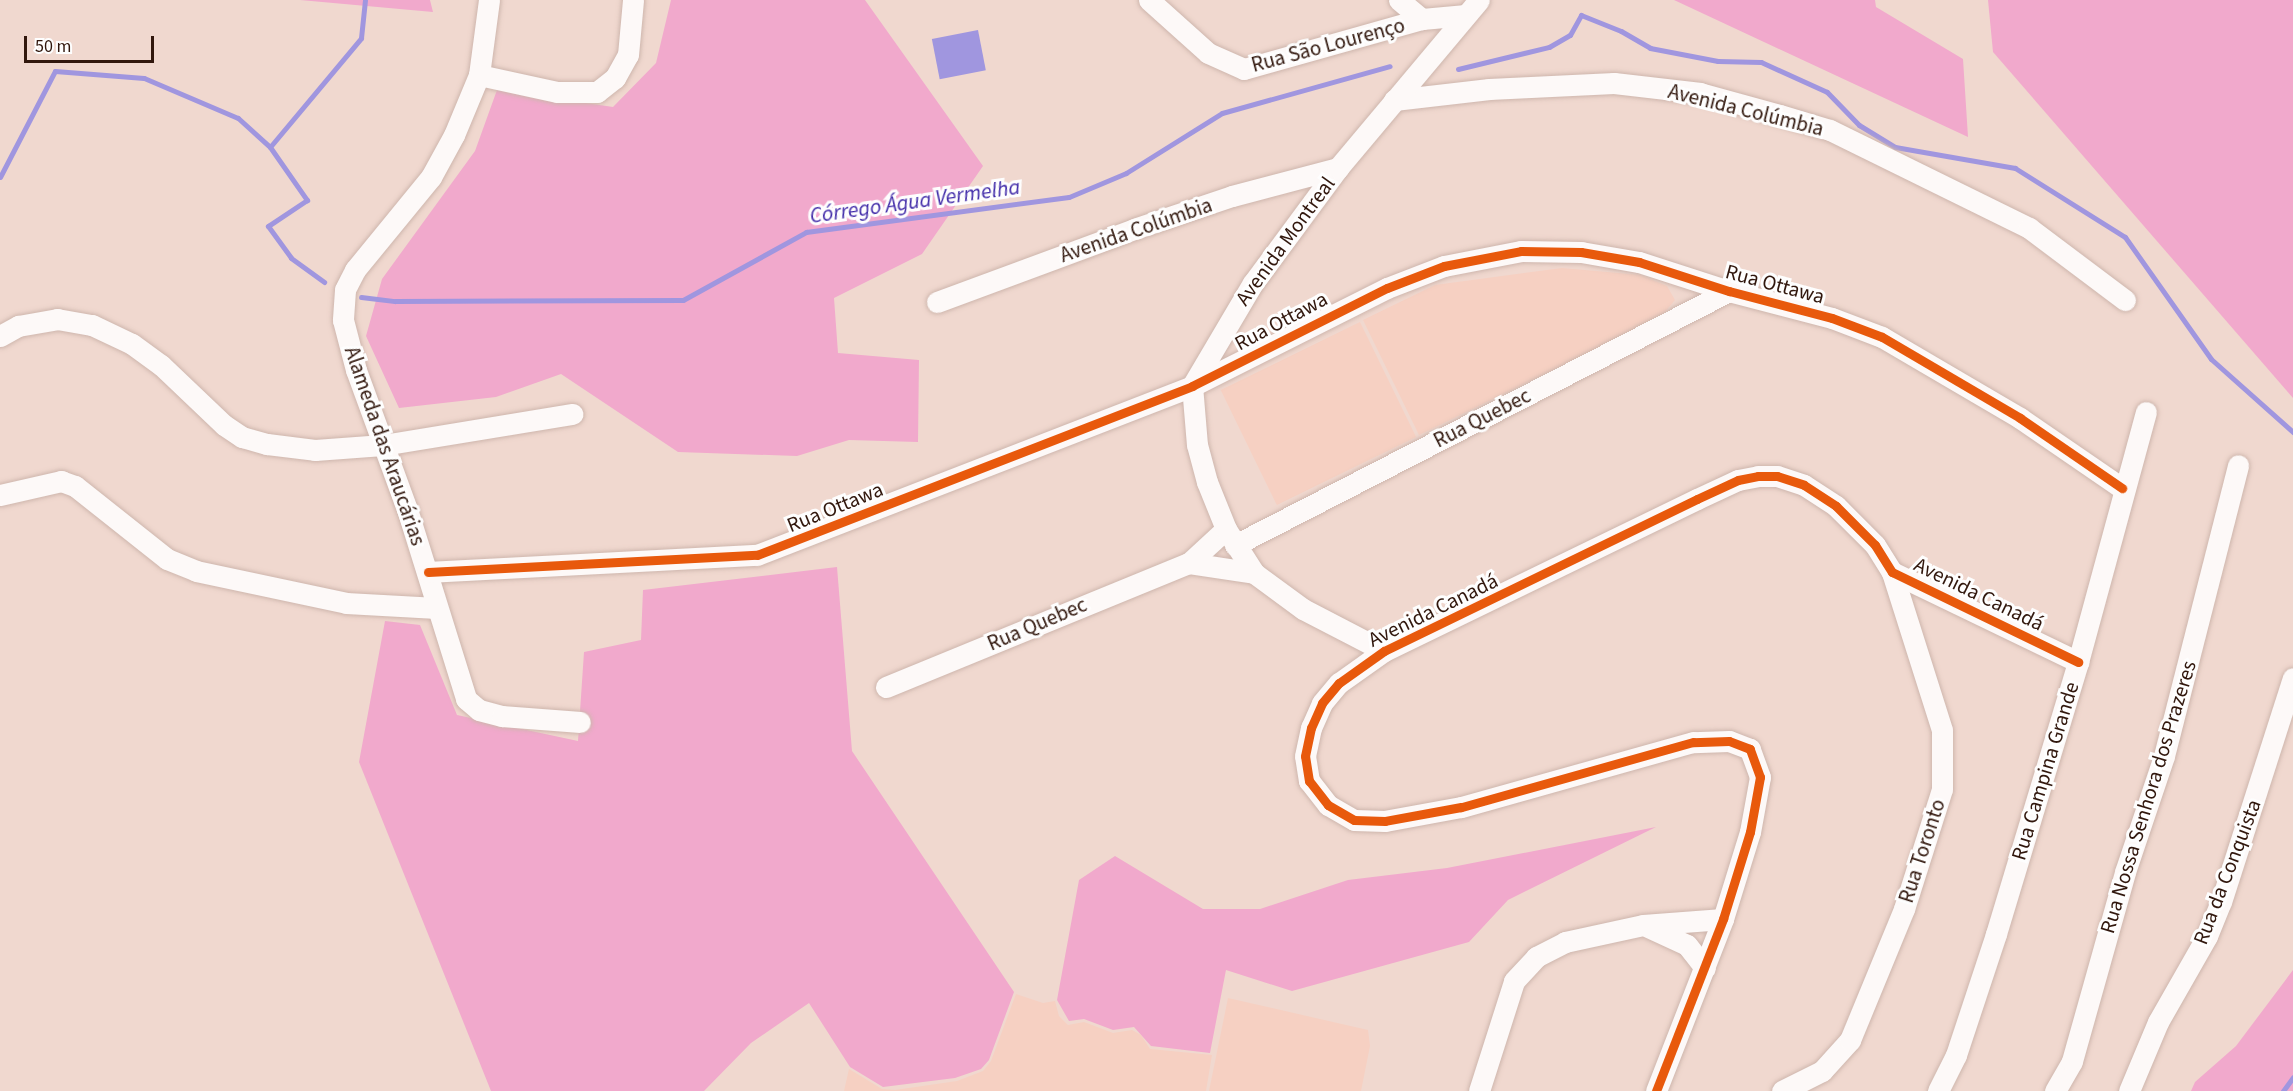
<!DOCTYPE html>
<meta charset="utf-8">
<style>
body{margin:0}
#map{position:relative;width:2293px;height:1091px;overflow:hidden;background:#f0d8cf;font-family:"Source Sans 3",sans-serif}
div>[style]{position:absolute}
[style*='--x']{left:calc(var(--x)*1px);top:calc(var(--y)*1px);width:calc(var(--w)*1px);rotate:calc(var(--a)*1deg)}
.built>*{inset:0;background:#f6d0c2;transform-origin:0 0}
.forest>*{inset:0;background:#f1a9cc}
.water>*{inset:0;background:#a096df;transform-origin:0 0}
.stream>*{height:5px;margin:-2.5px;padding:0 2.5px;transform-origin:2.5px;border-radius:2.5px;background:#a096df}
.roads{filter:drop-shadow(0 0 2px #ceb6ad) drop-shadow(0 0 2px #ceb6ad)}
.minor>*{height:21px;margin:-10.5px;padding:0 10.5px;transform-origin:10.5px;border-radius:10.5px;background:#fdf9f8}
.cycleway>*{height:9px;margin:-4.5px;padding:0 4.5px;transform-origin:4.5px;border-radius:4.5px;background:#e8590c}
span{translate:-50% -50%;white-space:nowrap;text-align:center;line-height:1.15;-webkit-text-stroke:6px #fefefe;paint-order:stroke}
.street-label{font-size:21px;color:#31170d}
.water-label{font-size:22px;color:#402aa8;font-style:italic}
.scale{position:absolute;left:24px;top:36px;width:130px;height:27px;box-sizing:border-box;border:3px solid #31170d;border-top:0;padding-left:8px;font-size:18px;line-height:21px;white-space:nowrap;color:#31170d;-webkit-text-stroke:4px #fefefe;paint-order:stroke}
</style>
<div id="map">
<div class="built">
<i style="clip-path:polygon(1562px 268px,1641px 275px,1667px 286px,1675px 300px,1660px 318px,1419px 435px,1363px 320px,1435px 285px)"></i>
<i style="left:1360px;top:322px;width:128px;height:155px;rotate:64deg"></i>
<i style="clip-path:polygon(1016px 994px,1043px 1003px,1055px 1001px,1059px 1016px,1068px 1025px,1084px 1022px,1113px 1033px,1132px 1030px,1141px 1035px,1150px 1049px,1212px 1055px,1206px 1091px,844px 1091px,849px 1069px,882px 1089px,895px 1090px,957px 1081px,983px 1071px,991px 1061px)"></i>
<i style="clip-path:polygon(1228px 998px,1368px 1030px,1370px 1046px,1361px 1091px,1209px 1091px)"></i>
</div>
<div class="forest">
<i style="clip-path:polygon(300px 0,430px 0,433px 12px)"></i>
<i style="clip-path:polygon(671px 0,865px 0,983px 166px,922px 254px,834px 298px,838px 353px,919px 360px,918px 442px,849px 440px,797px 456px,678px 452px,561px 374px,496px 397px,399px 408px,366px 336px,382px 279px,475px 151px,497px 90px,613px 107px,656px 63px)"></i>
<i style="clip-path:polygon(1674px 0,1875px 0,1876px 7px,1963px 59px,1968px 137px)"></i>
<i style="clip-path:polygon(1988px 0,2293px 0,2293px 398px,1993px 52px)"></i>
<i style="clip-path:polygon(837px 567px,852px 751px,1014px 992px,989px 1060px,981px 1069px,955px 1078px,883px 1087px,850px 1067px,809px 1003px,751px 1043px,704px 1091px,491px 1091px,359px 762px,385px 621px,420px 625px,457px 715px,578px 741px,584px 652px,641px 640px,643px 590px)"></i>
<i style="clip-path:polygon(1656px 827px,1508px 900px,1469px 942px,1292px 991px,1226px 970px,1210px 1053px,1151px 1046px,1134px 1027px,1113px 1030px,1084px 1019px,1069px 1021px,1057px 1000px,1079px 880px,1115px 856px,1203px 909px,1260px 909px,1348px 880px,1447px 868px)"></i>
<i style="clip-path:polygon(2293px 970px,2293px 1091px,2191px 1091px,2195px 1082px,2236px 1046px)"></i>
</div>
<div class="water">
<i style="left:978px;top:30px;width:41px;height:47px;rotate:79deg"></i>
</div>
<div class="stream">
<i style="--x:1458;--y:69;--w:94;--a:-13.6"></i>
<i style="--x:1549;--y:47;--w:24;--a:-30"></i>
<i style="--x:1570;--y:35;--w:23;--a:-61"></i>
<i style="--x:1581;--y:15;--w:43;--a:21.8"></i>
<i style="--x:1621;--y:31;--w:34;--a:30"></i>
<i style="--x:1650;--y:48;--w:69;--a:10.8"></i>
<i style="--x:1718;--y:61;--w:43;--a:1.3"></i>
<i style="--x:1761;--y:62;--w:72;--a:24.4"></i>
<i style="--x:1827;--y:92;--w:46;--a:45.9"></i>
<i style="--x:1859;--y:125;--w:42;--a:31.4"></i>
<i style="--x:1895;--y:147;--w:122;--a:9.9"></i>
<i style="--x:2015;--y:168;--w:130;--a:32.1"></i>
<i style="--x:2125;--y:237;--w:149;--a:54.8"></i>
<i style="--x:2211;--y:359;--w:110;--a:41.7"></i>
<i style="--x:270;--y:147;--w:142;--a:-50.1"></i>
<i style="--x:361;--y:38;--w:38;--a:-84"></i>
<i style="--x:0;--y:177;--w:119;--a:-62.6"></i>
<i style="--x:55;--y:71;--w:89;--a:4.5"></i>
<i style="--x:144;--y:78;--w:102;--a:23.1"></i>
<i style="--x:238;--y:118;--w:43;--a:42.2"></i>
<i style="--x:270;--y:147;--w:65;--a:55.1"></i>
<i style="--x:307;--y:200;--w:47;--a:146.3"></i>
<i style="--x:268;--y:226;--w:39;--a:54"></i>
<i style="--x:291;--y:258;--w:41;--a:36"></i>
<i style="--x:361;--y:297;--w:34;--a:7"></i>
<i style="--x:395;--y:301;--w:288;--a:-0.2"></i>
<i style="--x:683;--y:300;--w:141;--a:-28.9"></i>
<i style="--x:806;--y:232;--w:265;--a:-7.6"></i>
<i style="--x:1069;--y:197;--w:62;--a:-22.8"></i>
<i style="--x:1126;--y:173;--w:113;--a:-32"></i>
<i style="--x:1222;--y:113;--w:174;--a:-15.6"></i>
<i style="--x:2283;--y:1091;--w:17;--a:-54"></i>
</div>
<div class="roads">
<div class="minor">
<i style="--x:489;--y:0;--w:76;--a:97.6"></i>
<i style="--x:479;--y:75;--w:65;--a:112.6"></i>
<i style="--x:454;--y:135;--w:48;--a:118.7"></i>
<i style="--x:431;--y:177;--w:120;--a:129.3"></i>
<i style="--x:355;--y:270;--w:22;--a:117"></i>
<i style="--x:345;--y:290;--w:30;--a:94"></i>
<i style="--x:343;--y:320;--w:52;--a:75.4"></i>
<i style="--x:356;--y:370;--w:148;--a:69.9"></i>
<i style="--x:407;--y:509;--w:199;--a:72.7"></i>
<i style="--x:466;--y:699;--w:17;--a:40"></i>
<i style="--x:479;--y:710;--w:24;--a:15"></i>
<i style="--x:502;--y:716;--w:78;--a:4.4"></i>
<i style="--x:1149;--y:0;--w:79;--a:41.9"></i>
<i style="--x:1208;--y:53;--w:39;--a:24"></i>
<i style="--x:1244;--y:69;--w:185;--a:-15.7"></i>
<i style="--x:1399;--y:0;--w:30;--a:40"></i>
<i style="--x:1422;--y:19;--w:44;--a:-5.2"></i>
<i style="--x:479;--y:75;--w:80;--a:12.3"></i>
<i style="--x:557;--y:92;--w:40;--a:0"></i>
<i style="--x:597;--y:92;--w:23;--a:-38"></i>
<i style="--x:615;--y:78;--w:26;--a:-61"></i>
<i style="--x:628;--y:55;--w:55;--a:-84.8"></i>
<i style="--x:1394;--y:100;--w:96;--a:-6.6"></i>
<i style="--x:1489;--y:89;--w:125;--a:-2.7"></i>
<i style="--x:1614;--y:83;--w:87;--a:6.6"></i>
<i style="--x:1700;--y:93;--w:83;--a:15.4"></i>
<i style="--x:1780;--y:115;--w:52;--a:16.7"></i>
<i style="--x:1830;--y:130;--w:222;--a:26.2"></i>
<i style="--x:2029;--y:228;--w:120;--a:36.9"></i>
<i style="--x:937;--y:302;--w:210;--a:-20.3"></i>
<i style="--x:1134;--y:229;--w:103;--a:-18.6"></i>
<i style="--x:1232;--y:196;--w:110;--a:-14.8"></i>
<i style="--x:0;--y:336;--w:21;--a:-29"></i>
<i style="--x:18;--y:326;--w:40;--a:-10"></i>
<i style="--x:57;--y:319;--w:36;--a:10"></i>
<i style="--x:92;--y:325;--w:44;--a:25.4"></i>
<i style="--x:132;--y:344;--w:36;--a:36"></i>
<i style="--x:161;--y:365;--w:87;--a:43.6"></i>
<i style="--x:224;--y:425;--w:22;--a:34"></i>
<i style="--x:242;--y:437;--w:26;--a:16"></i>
<i style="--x:267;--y:444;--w:48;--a:7.1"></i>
<i style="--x:315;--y:450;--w:68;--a:-4.2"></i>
<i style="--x:383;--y:445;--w:192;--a:-9.3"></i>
<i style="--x:0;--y:495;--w:63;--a:-12.9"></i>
<i style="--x:61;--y:481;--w:15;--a:20"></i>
<i style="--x:75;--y:486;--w:117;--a:38.4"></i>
<i style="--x:167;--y:559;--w:31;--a:22"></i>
<i style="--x:196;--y:571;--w:153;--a:12"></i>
<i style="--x:346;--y:603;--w:91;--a:3.1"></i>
<i style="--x:1235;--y:545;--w:555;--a:-27.21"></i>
<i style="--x:1189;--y:563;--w:50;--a:-42.6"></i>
<i style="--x:428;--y:572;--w:329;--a:-3"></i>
<i style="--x:757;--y:555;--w:467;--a:-21.2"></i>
<i style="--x:1192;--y:386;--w:218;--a:-26.7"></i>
<i style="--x:1387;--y:288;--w:61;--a:-21.1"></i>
<i style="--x:1444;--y:266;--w:78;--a:-11"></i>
<i style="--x:1521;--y:251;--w:60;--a:1"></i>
<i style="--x:1581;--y:252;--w:59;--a:9.8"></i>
<i style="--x:1639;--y:262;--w:95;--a:17.9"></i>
<i style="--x:1729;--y:291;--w:106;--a:14.7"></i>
<i style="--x:1832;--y:318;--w:53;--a:20.8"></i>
<i style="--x:1882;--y:337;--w:160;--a:30.4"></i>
<i style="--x:2020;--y:418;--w:124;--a:34.5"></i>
<i style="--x:1384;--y:651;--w:91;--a:-152.6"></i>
<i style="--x:1303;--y:609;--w:61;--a:-143.7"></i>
<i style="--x:1254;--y:573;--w:52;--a:-122.5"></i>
<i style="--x:1226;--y:529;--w:51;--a:-112"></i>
<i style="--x:1207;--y:482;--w:38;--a:-105"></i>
<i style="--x:1197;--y:445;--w:59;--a:-94.8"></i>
<i style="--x:1192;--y:386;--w:120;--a:-59.4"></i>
<i style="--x:1253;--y:283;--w:143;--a:-53.5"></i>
<i style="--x:1338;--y:168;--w:219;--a:-50"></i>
<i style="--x:886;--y:687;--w:327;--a:-22.3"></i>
<i style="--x:1189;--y:563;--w:66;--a:8.7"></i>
<i style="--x:1648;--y:927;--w:43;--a:24.8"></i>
<i style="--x:1687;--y:945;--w:29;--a:52"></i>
<i style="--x:1479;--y:1091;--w:115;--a:-72.3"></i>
<i style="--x:1514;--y:981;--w:33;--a:-47"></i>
<i style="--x:1536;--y:957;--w:33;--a:-27"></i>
<i style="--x:1565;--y:942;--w:80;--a:-12.3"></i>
<i style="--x:1643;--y:925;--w:80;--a:-4.3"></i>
<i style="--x:1656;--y:1091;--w:185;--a:-68.7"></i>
<i style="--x:1723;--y:919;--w:91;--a:-72.8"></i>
<i style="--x:1750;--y:832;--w:56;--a:-79.7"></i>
<i style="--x:1760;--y:777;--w:30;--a:-110"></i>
<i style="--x:1750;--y:749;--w:22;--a:-159"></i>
<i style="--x:1729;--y:741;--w:36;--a:178"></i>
<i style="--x:1693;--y:742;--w:241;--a:164.3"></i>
<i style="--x:1461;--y:807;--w:77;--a:169.6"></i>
<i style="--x:1385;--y:821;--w:31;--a:-178"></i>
<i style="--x:1354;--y:820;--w:30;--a:-150"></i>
<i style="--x:1328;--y:805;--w:31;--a:-128"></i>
<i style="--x:1309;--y:781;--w:25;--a:-99"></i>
<i style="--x:1305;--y:756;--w:29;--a:-78"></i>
<i style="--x:1311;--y:728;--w:27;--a:-66"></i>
<i style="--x:1322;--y:703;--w:26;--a:-50"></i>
<i style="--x:1339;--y:683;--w:55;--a:-35.4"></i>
<i style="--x:1384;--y:651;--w:348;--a:-25.9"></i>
<i style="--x:1697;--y:499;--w:45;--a:-24.9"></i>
<i style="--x:1738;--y:480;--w:20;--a:-11"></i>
<i style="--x:1758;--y:476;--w:19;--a:0"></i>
<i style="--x:1777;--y:476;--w:28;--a:18"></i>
<i style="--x:1804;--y:485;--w:38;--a:33"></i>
<i style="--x:1836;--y:506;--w:55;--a:45"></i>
<i style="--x:1875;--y:545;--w:32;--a:58"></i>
<i style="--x:1892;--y:572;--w:207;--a:25.8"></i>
<i style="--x:1782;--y:1091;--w:45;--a:-26.6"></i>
<i style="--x:1822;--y:1071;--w:42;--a:-47.9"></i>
<i style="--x:1850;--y:1040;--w:142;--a:-67.6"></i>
<i style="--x:1904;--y:909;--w:126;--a:-72.4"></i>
<i style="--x:1942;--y:789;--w:59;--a:-90"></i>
<i style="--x:1942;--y:730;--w:166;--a:-107.6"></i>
<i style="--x:1938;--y:1091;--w:40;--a:-63.4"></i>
<i style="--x:1956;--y:1055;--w:127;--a:-71.7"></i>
<i style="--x:1996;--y:934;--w:284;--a:-73.2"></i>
<i style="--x:2078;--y:662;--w:259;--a:-74.8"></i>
<i style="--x:2055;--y:1091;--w:34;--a:-60"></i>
<i style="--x:2072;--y:1061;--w:196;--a:-74.3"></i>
<i style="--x:2125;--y:872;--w:122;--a:-71.4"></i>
<i style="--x:2164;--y:756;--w:300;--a:-75.7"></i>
<i style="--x:2129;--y:1091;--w:75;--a:-67.2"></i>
<i style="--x:2158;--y:1022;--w:99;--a:-60.3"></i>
<i style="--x:2207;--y:936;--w:37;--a:-68"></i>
<i style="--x:2221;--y:902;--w:235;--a:-72.2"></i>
</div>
</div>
<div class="cycleway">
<i style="--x:428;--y:572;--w:329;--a:-3"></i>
<i style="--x:757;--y:555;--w:467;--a:-21.2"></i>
<i style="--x:1192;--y:386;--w:218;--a:-26.7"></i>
<i style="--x:1387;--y:288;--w:61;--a:-21.1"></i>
<i style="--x:1444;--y:266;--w:78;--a:-11"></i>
<i style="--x:1521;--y:251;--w:60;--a:1"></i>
<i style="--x:1581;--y:252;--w:59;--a:9.8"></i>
<i style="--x:1639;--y:262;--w:95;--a:17.9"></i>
<i style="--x:1729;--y:291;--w:106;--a:14.7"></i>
<i style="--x:1832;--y:318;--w:53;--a:20.8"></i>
<i style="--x:1882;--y:337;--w:160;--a:30.4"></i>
<i style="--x:2020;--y:418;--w:124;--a:34.5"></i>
<i style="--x:1656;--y:1091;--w:185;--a:-68.7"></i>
<i style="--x:1723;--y:919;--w:91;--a:-72.8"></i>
<i style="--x:1750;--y:832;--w:56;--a:-79.7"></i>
<i style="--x:1760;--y:777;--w:30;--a:-110"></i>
<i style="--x:1750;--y:749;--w:22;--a:-159"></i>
<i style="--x:1729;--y:741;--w:36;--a:178"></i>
<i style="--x:1693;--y:742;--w:241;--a:164.3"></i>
<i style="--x:1461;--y:807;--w:77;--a:169.6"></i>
<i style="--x:1385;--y:821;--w:31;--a:-178"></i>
<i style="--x:1354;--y:820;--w:30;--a:-150"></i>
<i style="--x:1328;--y:805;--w:31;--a:-128"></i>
<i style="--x:1309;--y:781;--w:25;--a:-99"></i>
<i style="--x:1305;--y:756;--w:29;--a:-78"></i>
<i style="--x:1311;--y:728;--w:27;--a:-66"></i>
<i style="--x:1322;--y:703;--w:26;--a:-50"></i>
<i style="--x:1339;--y:683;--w:55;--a:-35.4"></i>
<i style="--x:1384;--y:651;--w:348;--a:-25.9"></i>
<i style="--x:1697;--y:499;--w:45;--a:-24.9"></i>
<i style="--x:1738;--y:480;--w:20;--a:-11"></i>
<i style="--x:1758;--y:476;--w:19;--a:0"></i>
<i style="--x:1777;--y:476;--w:28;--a:18"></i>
<i style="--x:1804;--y:485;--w:38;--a:33"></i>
<i style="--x:1836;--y:506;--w:55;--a:45"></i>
<i style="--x:1875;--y:545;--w:32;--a:58"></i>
<i style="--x:1892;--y:572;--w:207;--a:25.8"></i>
</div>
<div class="street-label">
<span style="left:1328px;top:45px;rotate:-15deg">Rua São Lourenço</span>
<span style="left:1746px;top:110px;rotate:14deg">Avenida Colúmbia</span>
<span style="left:1136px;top:230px;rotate:-19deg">Avenida Colúmbia</span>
<span style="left:1285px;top:241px;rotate:-54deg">Avenida Montreal</span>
<span style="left:1775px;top:284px;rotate:15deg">Rua Ottawa</span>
<span style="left:1281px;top:321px;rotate:-28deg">Rua Ottawa</span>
<span style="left:1482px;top:418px;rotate:-27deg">Rua Quebec</span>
<span style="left:385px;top:446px;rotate:71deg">Alameda das Araucárias</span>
<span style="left:835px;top:507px;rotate:-22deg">Rua Ottawa</span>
<span style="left:1979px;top:594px;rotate:26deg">Avenida Canadá</span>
<span style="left:1433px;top:610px;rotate:-26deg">Avenida Canadá</span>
<span style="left:1037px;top:624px;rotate:-23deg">Rua Quebec</span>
<span style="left:2045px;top:771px;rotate:-73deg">Rua Campina Grande</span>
<span style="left:2148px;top:797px;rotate:-73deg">Rua Nossa Senhora dos Prazeres</span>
<span style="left:1922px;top:851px;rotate:-72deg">Rua Toronto</span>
<span style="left:2227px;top:872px;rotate:-69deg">Rua da Conquista</span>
</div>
<div class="water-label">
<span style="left:915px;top:202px;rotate:-8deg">Córrego Água Vermelha</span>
</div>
<div class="scale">50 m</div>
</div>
